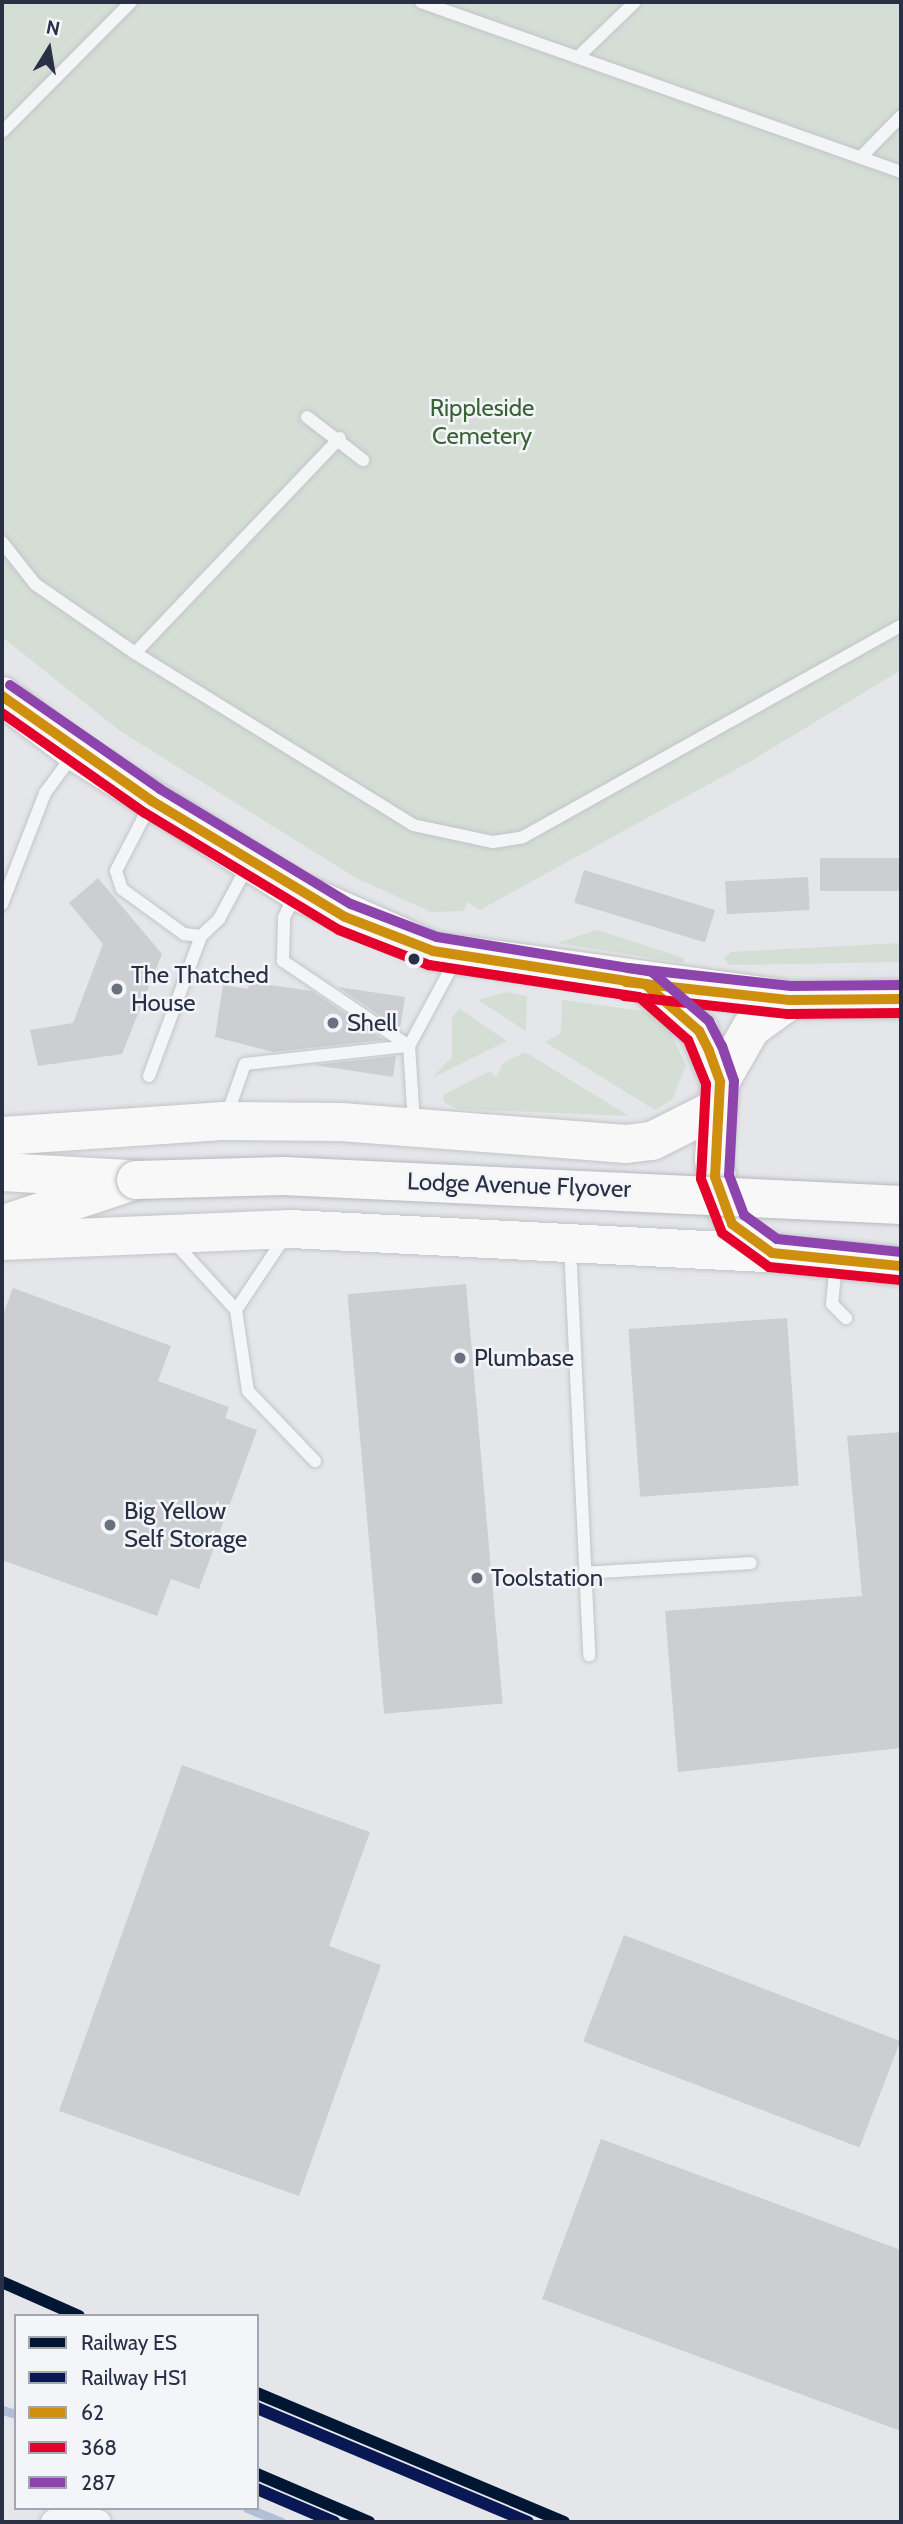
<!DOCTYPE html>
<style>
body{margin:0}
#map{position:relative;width:903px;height:2524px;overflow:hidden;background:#e5e6ea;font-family:Cabin,sans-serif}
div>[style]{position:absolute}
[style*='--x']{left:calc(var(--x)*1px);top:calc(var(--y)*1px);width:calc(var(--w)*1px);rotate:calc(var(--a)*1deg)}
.green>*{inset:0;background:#d4ded5}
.stream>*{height:9px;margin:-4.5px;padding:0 4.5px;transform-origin:4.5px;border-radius:4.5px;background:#b1c0d7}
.building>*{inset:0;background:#cdced2;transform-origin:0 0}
.roads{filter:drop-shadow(0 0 2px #c3c4c8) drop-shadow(0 0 2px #c3c4c8)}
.lane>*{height:12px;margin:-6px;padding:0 6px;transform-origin:6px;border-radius:6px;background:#f4f5f7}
.street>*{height:24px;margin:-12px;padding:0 12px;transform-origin:12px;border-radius:12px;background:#f4f5f7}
.primary>*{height:38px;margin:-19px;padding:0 19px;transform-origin:19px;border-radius:19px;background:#f8f8f8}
.highway>*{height:38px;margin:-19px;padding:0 19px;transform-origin:19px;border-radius:19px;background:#f8f8f8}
.bridges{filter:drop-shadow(0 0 2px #b7b9bf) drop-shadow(0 0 2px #b7b9bf)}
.highway-bridge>*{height:38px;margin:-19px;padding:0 19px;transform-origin:19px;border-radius:19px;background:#f8f8f8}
.bus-1>*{height:10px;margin:-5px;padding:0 5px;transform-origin:5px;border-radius:5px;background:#ce8e0e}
.bus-2>*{height:10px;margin:-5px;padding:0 5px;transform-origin:5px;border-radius:5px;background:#e4002b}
.bus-3>*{height:10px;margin:-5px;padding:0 5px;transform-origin:5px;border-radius:5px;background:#8e44ad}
.rail-1>*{height:12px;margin:-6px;padding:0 6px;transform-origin:6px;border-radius:6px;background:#011633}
.rail-2>*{height:12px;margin:-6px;padding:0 6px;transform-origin:6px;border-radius:6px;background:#091855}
.dots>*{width:19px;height:19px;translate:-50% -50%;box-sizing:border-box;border:4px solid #f3f5f9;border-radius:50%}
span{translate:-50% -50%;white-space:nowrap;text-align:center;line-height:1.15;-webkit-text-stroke:5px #f3f5f9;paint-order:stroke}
.park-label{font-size:24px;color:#396335}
.poi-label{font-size:24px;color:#293046}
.left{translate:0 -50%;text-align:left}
.street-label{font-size:24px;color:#293046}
.frame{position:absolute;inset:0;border:4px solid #293046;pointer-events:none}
.legend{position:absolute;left:14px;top:2314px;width:245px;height:196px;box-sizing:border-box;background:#f3f5f9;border:2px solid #a2a6b1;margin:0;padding:9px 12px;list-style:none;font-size:21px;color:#293046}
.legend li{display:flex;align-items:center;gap:14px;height:35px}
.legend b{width:35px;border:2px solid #a2a6b1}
.north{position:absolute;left:14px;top:14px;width:70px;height:70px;-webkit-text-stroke:5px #f3f5f9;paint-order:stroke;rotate:11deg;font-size:19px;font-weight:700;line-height:28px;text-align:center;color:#293046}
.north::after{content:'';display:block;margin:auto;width:24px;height:32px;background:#293046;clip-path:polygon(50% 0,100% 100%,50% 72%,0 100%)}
</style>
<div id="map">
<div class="green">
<i style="clip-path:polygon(2px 2px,901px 2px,901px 670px,751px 761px,480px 910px,467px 902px,464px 911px,431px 912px,356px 878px,120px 731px,2px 637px)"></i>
<i style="clip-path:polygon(597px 930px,684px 958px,683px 963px,557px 943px)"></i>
<i style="clip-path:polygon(901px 943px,901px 962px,729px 965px,724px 958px,731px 952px)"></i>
<i style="clip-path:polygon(506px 992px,527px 996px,526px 1031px,478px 1000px)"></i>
<i style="clip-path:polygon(562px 1000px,643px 1011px,667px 1025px,686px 1065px,672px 1100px,655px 1110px,545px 1042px,561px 1033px)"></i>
<i style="clip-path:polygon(460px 1009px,507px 1041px,432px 1078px,452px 1057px,452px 1017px)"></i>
<i style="clip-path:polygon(525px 1052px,629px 1116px,458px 1109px,444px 1102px,443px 1095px,490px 1071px,496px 1077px,503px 1063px)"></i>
</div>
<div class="stream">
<i style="--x:2;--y:2410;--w:15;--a:16"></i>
<i style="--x:247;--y:2508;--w:37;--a:22"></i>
</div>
<div class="building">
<i style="left:901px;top:858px;width:33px;height:81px;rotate:90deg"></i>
<i style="left:584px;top:870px;width:137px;height:34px;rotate:17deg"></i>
<i style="left:808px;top:877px;width:33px;height:83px;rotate:87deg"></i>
<i style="clip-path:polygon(98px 878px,162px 954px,122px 1054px,38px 1066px,30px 1030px,73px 1023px,103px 944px,69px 903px)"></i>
<i style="clip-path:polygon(249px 982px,312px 991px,384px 1040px,273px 1052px,215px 1037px,223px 985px,248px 989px)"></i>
<i style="clip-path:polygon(338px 987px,405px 997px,400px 1029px)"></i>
<i style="clip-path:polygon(396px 1056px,393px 1077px,314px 1065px)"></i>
<i style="left:466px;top:1284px;width:421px;height:119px;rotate:85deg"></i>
<i style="clip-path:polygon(13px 1288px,171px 1346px,158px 1381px,229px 1407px,225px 1418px,257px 1430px,199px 1589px,171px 1579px,157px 1616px,2px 1560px,2px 1317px)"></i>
<i style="left:787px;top:1318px;width:168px;height:159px;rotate:86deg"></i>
<i style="clip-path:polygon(901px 1432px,901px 1748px,678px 1772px,665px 1611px,862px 1596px,847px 1436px)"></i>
<i style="clip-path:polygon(182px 1765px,370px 1832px,329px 1946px,381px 1965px,299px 2196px,59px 2111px)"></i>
<i style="left:624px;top:1935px;width:296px;height:114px;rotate:21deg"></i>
<i style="clip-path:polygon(601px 2139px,901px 2250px,901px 2431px,542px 2299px)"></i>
</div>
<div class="roads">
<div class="lane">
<i style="--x:421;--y:2;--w:509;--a:19.5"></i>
<i style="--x:578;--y:57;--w:79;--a:-44"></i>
<i style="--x:2;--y:132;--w:183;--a:-45.2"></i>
<i style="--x:861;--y:157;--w:57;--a:-45.7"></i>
<i style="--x:307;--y:417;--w:71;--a:37.5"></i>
<i style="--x:2;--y:542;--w:53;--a:51.8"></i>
<i style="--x:35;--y:584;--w:121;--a:34.6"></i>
<i style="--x:135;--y:653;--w:327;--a:31.7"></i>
<i style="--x:413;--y:825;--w:82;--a:12"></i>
<i style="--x:493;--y:842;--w:30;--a:-9"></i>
<i style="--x:523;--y:837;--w:433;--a:-29.2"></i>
<i style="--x:135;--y:653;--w:297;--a:-46.4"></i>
<i style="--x:150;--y:805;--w:74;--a:117.3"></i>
<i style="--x:116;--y:871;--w:19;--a:72"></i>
<i style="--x:122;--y:889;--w:77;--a:36"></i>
<i style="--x:184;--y:934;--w:17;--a:7"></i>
<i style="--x:201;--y:936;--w:25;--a:-43"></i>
<i style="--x:219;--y:919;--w:64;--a:-61.8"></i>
<i style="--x:295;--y:895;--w:25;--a:116"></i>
<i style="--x:284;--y:918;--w:43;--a:91.3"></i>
<i style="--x:283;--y:961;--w:152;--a:34"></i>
<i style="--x:2;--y:904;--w:119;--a:-68.8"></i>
<i style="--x:45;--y:793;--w:47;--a:-53.6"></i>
<i style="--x:149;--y:1076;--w:149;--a:-69.6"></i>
<i style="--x:227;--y:1115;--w:54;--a:-70.6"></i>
<i style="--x:245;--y:1064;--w:165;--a:-6.3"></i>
<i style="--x:414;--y:1123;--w:77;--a:-93.7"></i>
<i style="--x:409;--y:1046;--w:97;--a:-61.6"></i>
<i style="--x:175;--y:1243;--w:91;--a:47.7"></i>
<i style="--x:236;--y:1310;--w:90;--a:-56.3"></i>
<i style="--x:570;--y:1246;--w:410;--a:87.3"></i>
<i style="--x:836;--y:1264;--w:40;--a:95.7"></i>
<i style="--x:832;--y:1304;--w:20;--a:45"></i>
<i style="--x:236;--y:1310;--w:82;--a:81.6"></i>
<i style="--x:248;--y:1391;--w:97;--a:46.3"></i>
<i style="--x:584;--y:1573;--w:167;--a:-3.4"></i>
</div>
<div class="street">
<i style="--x:53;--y:2522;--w:15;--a:-37"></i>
<i style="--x:65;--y:2513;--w:35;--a:15"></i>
</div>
<div class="primary">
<i style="--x:2;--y:696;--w:93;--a:37.1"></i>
<i style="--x:76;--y:752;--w:261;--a:32.2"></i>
<i style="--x:297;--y:891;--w:149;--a:23.8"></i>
<i style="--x:433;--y:951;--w:360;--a:7.8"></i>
<i style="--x:790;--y:1000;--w:111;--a:-0.5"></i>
<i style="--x:645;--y:984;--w:72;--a:41"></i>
<i style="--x:699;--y:1031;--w:55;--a:67.6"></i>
<i style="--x:790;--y:1000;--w:48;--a:144.3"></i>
<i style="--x:751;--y:1028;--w:62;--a:119.9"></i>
<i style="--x:720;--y:1082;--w:77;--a:94.5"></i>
<i style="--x:714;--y:1159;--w:40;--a:81.5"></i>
<i style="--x:720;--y:1199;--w:50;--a:55.7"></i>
<i style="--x:748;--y:1240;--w:27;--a:28"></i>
<i style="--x:772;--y:1253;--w:130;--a:5.8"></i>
</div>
<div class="highway">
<i style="--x:2;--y:1136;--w:223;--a:-3.9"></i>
<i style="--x:224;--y:1121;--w:117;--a:0.5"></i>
<i style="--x:341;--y:1122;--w:286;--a:4.4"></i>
<i style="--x:626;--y:1144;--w:26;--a:-7"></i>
<i style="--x:652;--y:1141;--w:69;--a:-26.6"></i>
<i style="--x:2;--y:1172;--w:127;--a:3.2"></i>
<i style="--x:13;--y:1221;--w:130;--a:-18.4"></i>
<i style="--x:2;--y:1241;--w:289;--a:-2.4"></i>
<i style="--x:291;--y:1229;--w:482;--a:2.9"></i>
</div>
</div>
<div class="bridges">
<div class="highway-bridge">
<i style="--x:136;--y:1180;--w:147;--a:-1.6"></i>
<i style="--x:283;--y:1176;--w:619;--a:2.69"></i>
</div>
</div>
<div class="bus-1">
<i style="--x:2;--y:696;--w:183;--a:35"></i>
<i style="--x:152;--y:801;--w:225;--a:31"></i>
<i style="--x:345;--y:917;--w:94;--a:21.1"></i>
<i style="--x:433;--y:951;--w:215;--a:8.8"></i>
<i style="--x:645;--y:984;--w:72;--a:41"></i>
<i style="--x:699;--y:1031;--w:22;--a:63"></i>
<i style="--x:709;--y:1051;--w:33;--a:70"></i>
<i style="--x:720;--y:1082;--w:95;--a:93"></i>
<i style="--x:715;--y:1177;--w:50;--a:70.1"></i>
<i style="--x:732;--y:1224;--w:49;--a:35.9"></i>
<i style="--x:772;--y:1253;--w:130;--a:5.8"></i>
<i style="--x:626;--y:982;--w:165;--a:6.3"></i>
<i style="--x:790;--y:1000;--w:111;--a:-0.5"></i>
</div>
<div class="bus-2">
<i style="--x:2;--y:713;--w:174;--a:35"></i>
<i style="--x:145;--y:813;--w:227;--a:31.1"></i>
<i style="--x:339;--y:930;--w:97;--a:21.3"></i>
<i style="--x:429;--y:965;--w:212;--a:8.7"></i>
<i style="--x:639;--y:997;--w:65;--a:41.3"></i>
<i style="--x:688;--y:1040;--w:48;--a:67.8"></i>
<i style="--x:706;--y:1084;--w:95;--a:93"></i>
<i style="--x:701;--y:1179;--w:58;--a:68.7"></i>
<i style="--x:722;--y:1233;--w:58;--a:35.9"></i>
<i style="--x:769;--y:1267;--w:132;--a:5.7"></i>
<i style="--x:624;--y:996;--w:165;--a:6.3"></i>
<i style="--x:788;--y:1014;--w:113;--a:-0.5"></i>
</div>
<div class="bus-3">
<i style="--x:10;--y:685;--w:183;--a:34.7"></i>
<i style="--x:160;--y:789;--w:223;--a:31.1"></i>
<i style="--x:351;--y:904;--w:92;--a:21"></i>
<i style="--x:437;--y:937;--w:218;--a:9.2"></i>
<i style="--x:652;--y:972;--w:75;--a:40.7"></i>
<i style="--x:709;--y:1021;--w:28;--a:63"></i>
<i style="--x:722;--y:1046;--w:37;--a:71"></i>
<i style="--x:734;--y:1081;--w:94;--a:93"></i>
<i style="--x:729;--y:1175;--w:43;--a:69.4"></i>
<i style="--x:744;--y:1215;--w:41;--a:36"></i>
<i style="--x:777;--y:1239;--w:125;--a:6"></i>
<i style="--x:628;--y:968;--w:164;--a:6.3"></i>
<i style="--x:791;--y:986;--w:110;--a:-0.5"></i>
</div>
<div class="rail-1">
<i style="--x:2;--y:2282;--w:84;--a:23.8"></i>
<i style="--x:257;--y:2393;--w:333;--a:22.8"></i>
<i style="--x:257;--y:2474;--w:122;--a:23.2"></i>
</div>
<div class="rail-2">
<i style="--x:257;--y:2408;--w:294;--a:22.8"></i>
<i style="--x:257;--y:2489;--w:84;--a:23.2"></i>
</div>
<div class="dots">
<i style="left:414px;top:959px;background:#293046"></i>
<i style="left:117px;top:989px;background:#6b707f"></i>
<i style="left:333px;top:1023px;background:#6b707f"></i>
<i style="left:460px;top:1358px;background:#6b707f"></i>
<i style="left:110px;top:1525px;background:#6b707f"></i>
<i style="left:477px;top:1578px;background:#6b707f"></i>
</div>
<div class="park-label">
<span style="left:482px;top:422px">Rippleside<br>Cemetery</span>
</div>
<div class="poi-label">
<span class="left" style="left:131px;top:989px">The Thatched<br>House</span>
<span class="left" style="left:347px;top:1023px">Shell</span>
<span class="left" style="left:474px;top:1358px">Plumbase</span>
<span class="left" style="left:124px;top:1525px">Big Yellow<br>Self Storage</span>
<span class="left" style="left:491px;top:1578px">Toolstation</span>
</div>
<div class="street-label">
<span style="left:519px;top:1185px;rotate:2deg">Lodge Avenue Flyover</span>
</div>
<div class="frame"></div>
<ul class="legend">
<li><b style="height:9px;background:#011633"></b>Railway ES</li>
<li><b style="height:9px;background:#091855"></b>Railway HS1</li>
<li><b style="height:9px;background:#ce8e0e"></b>62</li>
<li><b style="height:9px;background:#e4002b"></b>368</li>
<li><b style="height:9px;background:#8e44ad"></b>287</li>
</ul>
<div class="north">N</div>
</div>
